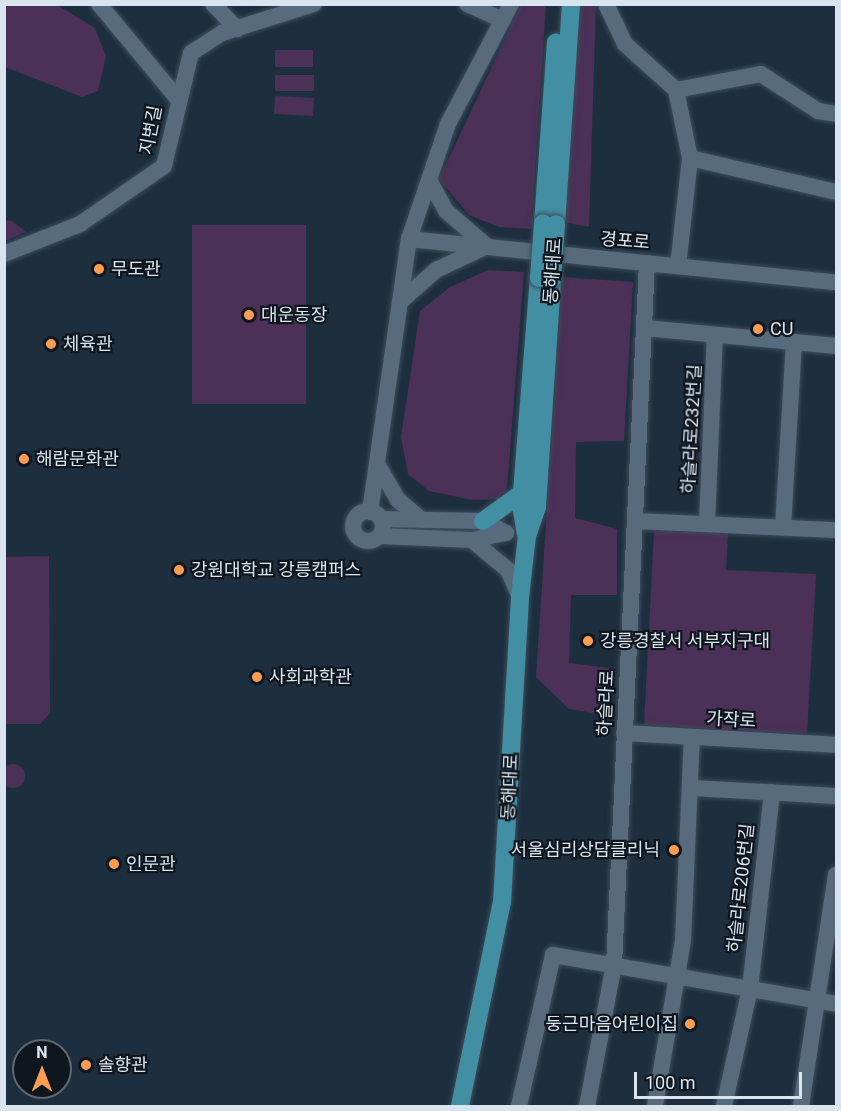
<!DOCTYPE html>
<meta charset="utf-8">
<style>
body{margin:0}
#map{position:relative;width:841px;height:1111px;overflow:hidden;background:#1d2f3f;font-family:Roboto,"Noto Sans KR",sans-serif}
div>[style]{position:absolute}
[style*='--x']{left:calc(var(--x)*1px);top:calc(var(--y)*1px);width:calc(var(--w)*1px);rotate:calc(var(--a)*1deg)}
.green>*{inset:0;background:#4b3057;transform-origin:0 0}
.round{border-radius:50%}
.roads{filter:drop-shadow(0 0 2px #3d4c5a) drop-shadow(0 0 2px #3d4c5a)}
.minor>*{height:16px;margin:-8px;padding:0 8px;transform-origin:8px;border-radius:8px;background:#576b7d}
.minor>.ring{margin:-8px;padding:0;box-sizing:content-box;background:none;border:16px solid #576b7d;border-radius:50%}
.major>*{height:18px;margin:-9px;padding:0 9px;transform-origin:9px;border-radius:9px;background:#428ea3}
.bridges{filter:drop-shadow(0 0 2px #3d4c5a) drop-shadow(0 0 2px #3d4c5a)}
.major-bridge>*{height:18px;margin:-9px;padding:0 9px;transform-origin:9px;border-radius:9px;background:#428ea3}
.dots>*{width:16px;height:16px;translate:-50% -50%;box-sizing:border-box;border:3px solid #0f161e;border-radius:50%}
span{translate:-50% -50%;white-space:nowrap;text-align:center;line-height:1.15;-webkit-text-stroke:4.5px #0f161e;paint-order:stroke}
.street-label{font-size:18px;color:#d8e4ee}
.poi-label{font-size:18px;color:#d8e4ee}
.left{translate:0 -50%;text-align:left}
.right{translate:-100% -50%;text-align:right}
.frame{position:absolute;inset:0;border:6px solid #d8e4ee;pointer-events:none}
.north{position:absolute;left:12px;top:1039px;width:60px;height:60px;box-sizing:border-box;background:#0f161e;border:2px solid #5f6871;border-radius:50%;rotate:0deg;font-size:16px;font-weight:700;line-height:24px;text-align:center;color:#d8e4ee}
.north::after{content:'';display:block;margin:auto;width:21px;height:27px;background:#fc9d53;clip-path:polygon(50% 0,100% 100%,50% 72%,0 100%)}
.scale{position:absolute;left:634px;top:1072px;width:168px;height:27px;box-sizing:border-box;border:3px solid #d8e4ee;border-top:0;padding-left:8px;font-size:18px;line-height:21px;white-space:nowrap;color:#d8e4ee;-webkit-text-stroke:4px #0f161e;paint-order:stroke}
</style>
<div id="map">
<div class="green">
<i style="clip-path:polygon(5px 4px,57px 5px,95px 28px,106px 56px,98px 91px,82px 97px,5px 67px)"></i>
<i style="clip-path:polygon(521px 5px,546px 5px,531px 229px,499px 227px,469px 215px,439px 179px)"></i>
<i style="clip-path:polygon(575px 5px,596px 5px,589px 227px,563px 222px)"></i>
<i style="left:275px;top:50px;width:38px;height:17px"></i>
<i style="left:275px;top:75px;width:39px;height:16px"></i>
<i style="left:314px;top:98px;width:18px;height:39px;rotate:93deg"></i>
<i style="clip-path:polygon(4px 220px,12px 221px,26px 232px,5px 241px)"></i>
<i style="left:192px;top:225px;width:114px;height:179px"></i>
<i style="clip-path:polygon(488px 270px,524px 272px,507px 489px,500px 499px,473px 500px,429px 491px,408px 474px,401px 437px,420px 311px,450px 287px)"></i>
<i style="clip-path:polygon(562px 277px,633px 282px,624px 441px,576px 442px,575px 518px,617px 529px,617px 595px,571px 595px,569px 663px,609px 668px,606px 715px,569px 709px,536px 677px)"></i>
<i style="clip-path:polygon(654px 530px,728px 534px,726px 570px,816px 574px,807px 734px,644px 725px)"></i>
<i style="clip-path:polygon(49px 556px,50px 713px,40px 724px,5px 724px,5px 557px)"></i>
<i class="round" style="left:1px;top:764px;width:24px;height:24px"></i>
</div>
<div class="roads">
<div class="minor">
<i style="--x:99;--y:4;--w:122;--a:50.3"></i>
<i style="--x:213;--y:4;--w:35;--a:46"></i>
<i style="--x:467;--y:4;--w:39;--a:24"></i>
<i style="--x:606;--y:4;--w:44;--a:64.6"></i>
<i style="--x:625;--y:44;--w:69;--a:42"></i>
<i style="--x:676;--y:90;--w:69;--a:78.4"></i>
<i style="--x:690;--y:158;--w:109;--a:96.3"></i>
<i style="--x:676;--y:90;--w:86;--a:-10.7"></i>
<i style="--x:761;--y:74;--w:68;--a:33"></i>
<i style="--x:818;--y:111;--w:18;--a:9"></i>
<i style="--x:690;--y:158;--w:150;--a:13.1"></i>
<i style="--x:429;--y:180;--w:35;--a:61"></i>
<i style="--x:446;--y:211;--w:55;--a:40.6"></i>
<i style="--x:409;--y:239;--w:429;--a:5.8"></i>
<i style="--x:4;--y:254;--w:82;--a:-21.5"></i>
<i style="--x:80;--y:224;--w:102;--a:-34.6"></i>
<i style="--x:164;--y:166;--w:116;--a:-76.6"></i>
<i style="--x:191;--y:53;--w:37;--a:-33"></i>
<i style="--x:222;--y:33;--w:96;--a:-17.5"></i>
<i style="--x:400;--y:302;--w:48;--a:-41.6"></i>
<i style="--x:436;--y:270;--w:50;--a:-25"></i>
<i style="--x:645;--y:328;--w:192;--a:5.4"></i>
<i style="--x:379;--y:467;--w:38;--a:60"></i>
<i style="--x:398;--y:500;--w:31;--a:40"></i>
<i class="ring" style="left:353px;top:511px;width:14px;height:14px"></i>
<i style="--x:370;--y:512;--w:276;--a:-81.9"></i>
<i style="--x:409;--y:239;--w:121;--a:-71.3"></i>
<i style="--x:448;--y:124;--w:136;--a:-62.3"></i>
<i style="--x:635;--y:521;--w:201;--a:2.6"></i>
<i style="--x:707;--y:524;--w:189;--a:-87.6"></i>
<i style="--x:783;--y:527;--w:185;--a:-86.6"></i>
<i style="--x:380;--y:536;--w:92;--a:2.5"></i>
<i style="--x:472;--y:540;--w:35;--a:-12"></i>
<i style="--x:506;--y:533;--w:26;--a:-152"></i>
<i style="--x:483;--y:521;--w:102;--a:-178.9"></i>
<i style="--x:472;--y:540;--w:47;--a:39.8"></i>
<i style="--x:508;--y:570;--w:30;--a:66"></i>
<i style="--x:624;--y:733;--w:212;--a:3.2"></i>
<i style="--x:693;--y:788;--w:143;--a:3.2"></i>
<i style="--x:519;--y:1106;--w:155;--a:-77.3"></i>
<i style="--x:553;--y:955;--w:287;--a:9.8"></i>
<i style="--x:587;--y:1106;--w:144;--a:-79.2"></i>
<i style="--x:614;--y:965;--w:703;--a:-87.31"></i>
<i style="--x:655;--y:1106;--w:167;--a:-80.4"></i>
<i style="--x:683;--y:941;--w:204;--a:-87.5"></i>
<i style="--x:724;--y:1106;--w:120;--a:-77.5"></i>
<i style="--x:750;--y:989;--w:198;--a:-83.6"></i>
<i style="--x:801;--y:1106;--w:234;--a:-81.4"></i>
</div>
<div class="major">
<i style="--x:543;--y:223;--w:181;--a:-85.9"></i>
<i style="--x:556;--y:224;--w:221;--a:-86.1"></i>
<i style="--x:483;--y:521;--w:48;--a:-35.7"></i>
<i style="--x:526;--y:534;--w:29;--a:-100"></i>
<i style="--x:521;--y:505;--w:228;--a:-85.5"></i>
<i style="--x:460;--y:1106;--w:208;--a:-78.4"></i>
<i style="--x:502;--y:902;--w:306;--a:-86.6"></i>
<i style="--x:520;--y:597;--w:61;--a:-83.5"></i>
<i style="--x:527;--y:536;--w:31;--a:-71"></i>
<i style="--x:537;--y:507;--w:228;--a:-86.2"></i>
</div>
</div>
<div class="bridges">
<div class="major-bridge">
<i style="--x:539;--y:278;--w:55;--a:-85.8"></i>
<i style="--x:552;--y:279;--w:55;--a:-85.8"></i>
</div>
</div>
<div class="dots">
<i style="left:99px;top:269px;background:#fc9d53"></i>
<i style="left:249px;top:315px;background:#fc9d53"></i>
<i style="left:758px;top:329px;background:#fc9d53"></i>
<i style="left:51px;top:344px;background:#fc9d53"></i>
<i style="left:24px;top:459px;background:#fc9d53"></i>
<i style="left:179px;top:570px;background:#fc9d53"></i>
<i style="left:588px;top:641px;background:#fc9d53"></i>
<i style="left:257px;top:677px;background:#fc9d53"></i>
<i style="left:674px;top:850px;background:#fc9d53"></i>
<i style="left:114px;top:864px;background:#fc9d53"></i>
<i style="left:690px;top:1024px;background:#fc9d53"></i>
<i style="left:86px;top:1065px;background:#fc9d53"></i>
</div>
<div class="street-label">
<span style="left:151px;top:130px;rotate:-79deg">지변길</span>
<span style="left:625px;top:241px;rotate:5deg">경포로</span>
<span style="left:553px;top:271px;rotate:-86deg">동해대로</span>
<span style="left:692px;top:429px;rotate:-87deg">하슬라로232번길</span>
<span style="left:606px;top:703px;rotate:-87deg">하슬라로</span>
<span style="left:731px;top:720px;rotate:3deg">가작로</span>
<span style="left:510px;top:787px;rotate:-87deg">동해대로</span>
<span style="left:741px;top:888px;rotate:-84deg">하슬라로206번길</span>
</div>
<div class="poi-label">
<span class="left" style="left:111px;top:269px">무도관</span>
<span class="left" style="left:261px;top:315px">대운동장</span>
<span class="left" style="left:770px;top:329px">CU</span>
<span class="left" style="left:63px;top:344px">체육관</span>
<span class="left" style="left:36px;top:459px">해람문화관</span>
<span class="left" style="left:191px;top:570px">강원대학교 강릉캠퍼스</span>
<span class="left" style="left:600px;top:641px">강릉경찰서 서부지구대</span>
<span class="left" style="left:269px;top:677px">사회과학관</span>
<span class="right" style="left:660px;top:850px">서울심리상담클리닉</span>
<span class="left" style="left:126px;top:864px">인문관</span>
<span class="right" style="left:678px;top:1024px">둥근마음어린이집</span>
<span class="left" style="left:98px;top:1065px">솔향관</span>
</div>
<div class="frame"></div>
<div class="north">N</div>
<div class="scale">100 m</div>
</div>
